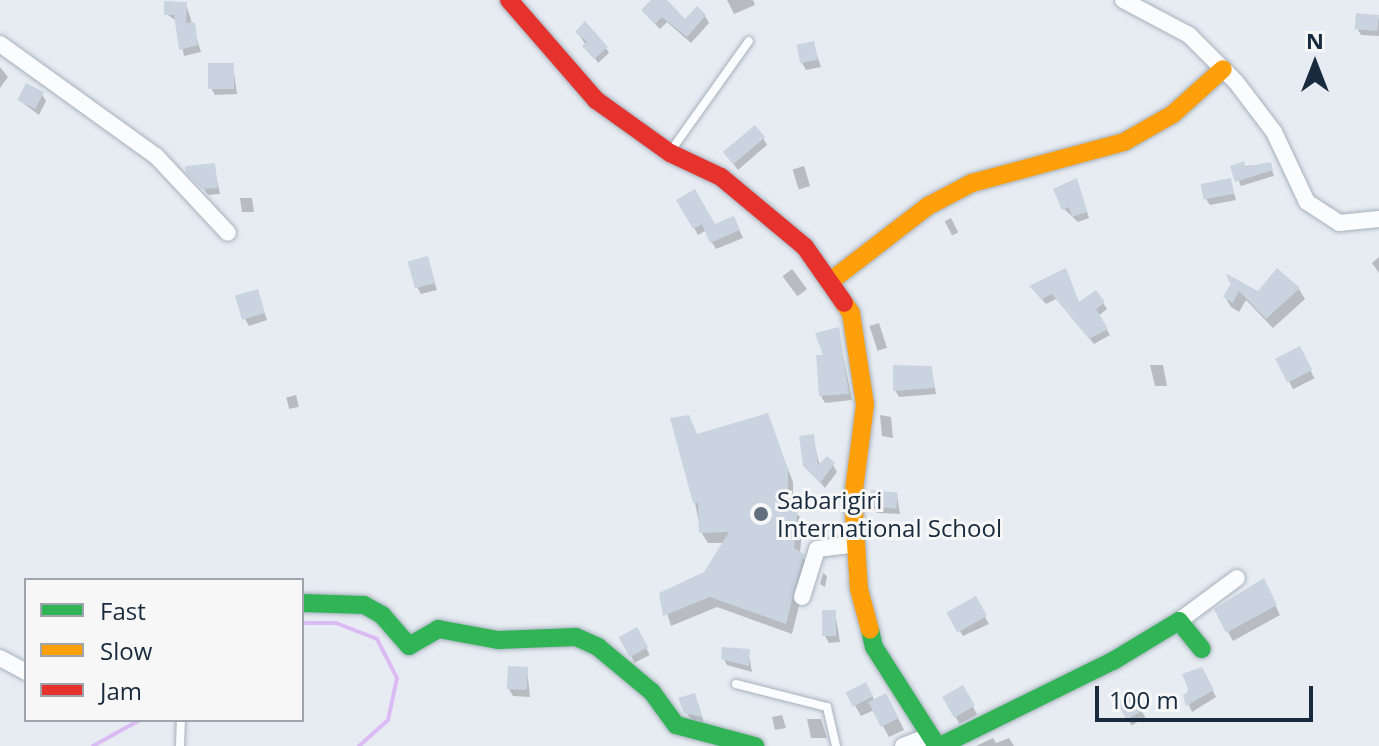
<!DOCTYPE html>
<style>
body{margin:0}
#map{position:relative;width:1379px;height:746px;overflow:hidden;background:#e7ecf2;font-family:"Open Sans",sans-serif}
div>[style]{position:absolute}
[style*='--x']{left:calc(var(--x)*1px);top:calc(var(--y)*1px);width:calc(var(--w)*1px);rotate:calc(var(--a)*1deg)}
.shadow>*{inset:0;background:#0003;transform-origin:0 0}
.stream>*{height:4px;margin:-2px;padding:0 2px;transform-origin:2px;border-radius:2px;background:#dbbbf3}
.building>*{inset:0;background:#c9d4e0;transform-origin:0 0}
.roads{filter:drop-shadow(0 0 2px #a6b1bc) drop-shadow(0 0 2px #a6b1bc)}
.lane>*{height:8px;margin:-4px;padding:0 4px;transform-origin:4px;border-radius:4px;background:#fbfcfd}
.street>*{height:16px;margin:-8px;padding:0 8px;transform-origin:8px;border-radius:8px;background:#fbfcfd}
.fast>*{height:18px;margin:-9px;padding:0 9px;transform-origin:9px;border-radius:9px;background:#30b455}
.slow>*{height:18px;margin:-9px;padding:0 9px;transform-origin:9px;border-radius:9px;background:#ff9f0a}
.jam>*{height:18px;margin:-9px;padding:0 9px;transform-origin:9px;border-radius:9px;background:#e5322d}
.dots>*{width:22px;height:22px;translate:-50% -50%;box-sizing:border-box;border:4px solid #f7f7f7;border-radius:50%}
span{translate:-50% -50%;white-space:nowrap;text-align:center;line-height:1.15;-webkit-text-stroke:6px #f7f7f7;paint-order:stroke}
.poi-label{font-size:24px;color:#182a3e}
.left{translate:0 -50%;text-align:left}
.legend{position:absolute;left:24px;top:578px;width:280px;height:144px;box-sizing:border-box;background:#f7f7f7;border:2px solid #9ea5ad;margin:0;padding:10px 14px;list-style:none;font-size:24px;color:#182a3e}
.legend li{display:flex;align-items:center;gap:16px;height:40px}
.legend b{width:40px;border:2px solid #9ea5ad}
.north{position:absolute;left:1275px;top:24px;width:80px;height:80px;-webkit-text-stroke:6px #f7f7f7;paint-order:stroke;rotate:0deg;font-size:22px;font-weight:700;line-height:32px;text-align:center;color:#182a3e}
.north::after{content:'';display:block;margin:auto;width:28px;height:36px;background:#182a3e;clip-path:polygon(50% 0,100% 100%,50% 72%,0 100%)}
.scale{position:absolute;left:1095px;top:686px;width:218px;height:36px;box-sizing:border-box;border:4px solid #182a3e;border-top:0;padding-left:10px;font-size:24px;line-height:28px;white-space:nowrap;color:#182a3e;-webkit-text-stroke:6px #f7f7f7;paint-order:stroke}
</style>
<div id="map">
<div class="shadow">
<i style="clip-path:polygon(654px 0,664px 0,685px 22px,705px 16px,709px 23px,691px 43px,667px 22px,660px 29px,648px 17px)"></i>
<i style="clip-path:polygon(727px 0,753px 0,755px 5px,734px 14px)"></i>
<i style="clip-path:polygon(186px 4px,201px 52px,184px 56px,177px 21px,166px 14px)"></i>
<i style="clip-path:polygon(1379px 18px,1379px 36px,1361px 35px,1357px 28px)"></i>
<i style="clip-path:polygon(577px 32px,606px 48px,609px 53px,598px 63px)"></i>
<i style="clip-path:polygon(813px 43px,821px 67px,806px 70px,802px 63px)"></i>
<i style="clip-path:polygon(233px 65px,237px 94px,215px 95px,211px 88px)"></i>
<i style="clip-path:polygon(0 67px,8px 77px,0 88px)"></i>
<i style="clip-path:polygon(42px 94px,46px 101px,39px 115px,19px 100px)"></i>
<i style="clip-path:polygon(763px 138px,767px 145px,738px 170px,730px 160px)"></i>
<i style="clip-path:polygon(1270px 164px,1274px 176px,1241px 186px,1233px 167px)"></i>
<i style="clip-path:polygon(214px 165px,220px 194px,208px 195px,192px 173px)"></i>
<i style="left:804px;top:166px;width:21px;height:12px;rotate:73deg"></i>
<i style="clip-path:polygon(1230px 180px,1236px 200px,1210px 205px,1206px 199px)"></i>
<i style="clip-path:polygon(1079px 186px,1089px 218px,1078px 222px,1064px 209px)"></i>
<i style="clip-path:polygon(240px 198px,252px 198px,254px 212px,242px 212px)"></i>
<i style="clip-path:polygon(679px 201px,714px 227px,737px 225px,743px 238px,716px 249px,705px 231px,698px 235px)"></i>
<i style="left:951px;top:218px;width:16px;height:7px;rotate:63deg"></i>
<i style="clip-path:polygon(1379px 257px,1379px 273px,1372px 263px)"></i>
<i style="clip-path:polygon(427px 259px,437px 290px,421px 294px,417px 287px)"></i>
<i style="left:792px;top:269px;width:25px;height:12px;rotate:53deg"></i>
<i style="clip-path:polygon(1065px 270px,1079px 305px,1096px 292px,1107px 309px,1098px 316px,1110px 335px,1094px 344px,1056px 299px,1046px 304px,1035px 292px)"></i>
<i style="clip-path:polygon(1228px 279px,1258px 293px,1299px 289px,1305px 299px,1273px 328px,1246px 300px,1239px 312px,1231px 307px,1225px 297px,1232px 285px)"></i>
<i style="clip-path:polygon(257px 291px,267px 320px,249px 326px,245px 319px)"></i>
<i style="left:879px;top:323px;width:26px;height:10px;rotate:72deg"></i>
<i style="clip-path:polygon(838px 329px,852px 400px,825px 403px,821px 396px,826px 357px)"></i>
<i style="left:1299px;top:348px;width:34px;height:24px;rotate:63deg"></i>
<i style="clip-path:polygon(1150px 365px,1163px 365px,1167px 386px,1155px 386px)"></i>
<i style="clip-path:polygon(931px 368px,936px 394px,899px 397px,895px 390px)"></i>
<i style="left:296px;top:395px;width:12px;height:10px;rotate:76deg"></i>
<i style="clip-path:polygon(880px 415px,891px 417px,893px 438px,882px 436px)"></i>
<i style="clip-path:polygon(767px 416px,793px 482px,793px 509px,803px 521px,800px 553px,809px 566px,792px 634px,717px 607px,671px 626px,661px 594px,705px 574px,724px 543px,708px 543px,701px 532px,695px 503px,698px 436px)"></i>
<i style="clip-path:polygon(812px 436px,820px 466px,833px 465px,837px 472px,825px 488px,805px 465px)"></i>
<i style="clip-path:polygon(897px 495px,900px 514px,877px 513px,873px 506px)"></i>
<i style="clip-path:polygon(823px 573px,827px 576px,825px 587px,820px 584px)"></i>
<i style="clip-path:polygon(1268px 590px,1280px 615px,1233px 641px,1228px 632px)"></i>
<i style="clip-path:polygon(975px 599px,989px 624px,963px 636px,948px 612px)"></i>
<i style="clip-path:polygon(835px 612px,840px 642px,829px 643px,825px 636px)"></i>
<i style="left:637px;top:630px;width:28px;height:17px;rotate:63deg"></i>
<i style="clip-path:polygon(748px 651px,752px 672px,727px 665px,723px 658px)"></i>
<i style="clip-path:polygon(527px 669px,530px 697px,513px 696px,509px 689px)"></i>
<i style="clip-path:polygon(1201px 669px,1216px 697px,1192px 712px,1185px 696px)"></i>
<i style="clip-path:polygon(866px 685px,875px 701px,892px 706px,904px 730px,889px 737px,874px 710px,861px 716px,848px 693px)"></i>
<i style="left:963px;top:688px;width:30px;height:20px;rotate:62deg"></i>
<i style="left:1132px;top:695px;width:26px;height:16px;rotate:59deg"></i>
<i style="clip-path:polygon(698px 703px,704px 723px,691px 719px,686px 712px)"></i>
<i style="clip-path:polygon(782px 715px,786px 728px,775px 730px,772px 717px)"></i>
<i style="clip-path:polygon(807px 719px,821px 719px,827px 738px,811px 738px)"></i>
<i style="clip-path:polygon(993px 738px,996px 743px,1009px 738px,1014px 746px,976px 746px)"></i>
</div>
<div class="stream">
<i style="--x:302;--y:623;--w:34;--a:0"></i>
<i style="--x:336;--y:623;--w:44;--a:21.3"></i>
<i style="--x:377;--y:639;--w:44;--a:62.9"></i>
<i style="--x:397;--y:678;--w:43;--a:102.1"></i>
<i style="--x:388;--y:720;--w:39;--a:138"></i>
<i style="--x:93;--y:746;--w:54;--a:-29"></i>
</div>
<div class="building">
<i style="clip-path:polygon(651px 0,667px 0,685px 19px,697px 6px,706px 15px,687px 37px,662px 17px,655px 24px,641px 10px)"></i>
<i style="clip-path:polygon(164px 1px,187px 2px,186px 23px,195px 22px,198px 45px,179px 50px,174px 15px,164px 15px)"></i>
<i style="left:1356px;top:13px;width:23px;height:16px;rotate:5deg"></i>
<i style="clip-path:polygon(585px 21px,608px 47px,594px 59px,582px 46px,587px 42px,575px 32px)"></i>
<i style="left:814px;top:41px;width:19px;height:18px;rotate:78deg"></i>
<i style="left:208px;top:63px;width:26px;height:26px"></i>
<i style="left:26px;top:83px;width:20px;height:19px;rotate:27deg"></i>
<i style="left:755px;top:125px;width:16px;height:42px;rotate:50deg"></i>
<i style="clip-path:polygon(1244px 161px,1246px 167px,1271px 162px,1273px 170px,1235px 182px,1230px 166px)"></i>
<i style="clip-path:polygon(215px 163px,218px 188px,202px 189px,186px 172px,185px 166px)"></i>
<i style="clip-path:polygon(1077px 178px,1087px 212px,1072px 217px,1069px 207px,1062px 210px,1053px 189px)"></i>
<i style="left:1231px;top:178px;width:16px;height:31px;rotate:79deg"></i>
<i style="clip-path:polygon(695px 189px,715px 224px,734px 216px,740px 230px,710px 243px,702px 224px,693px 229px,676px 200px)"></i>
<i style="left:428px;top:256px;width:28px;height:21px;rotate:75deg"></i>
<i style="clip-path:polygon(1066px 268px,1079px 302px,1096px 290px,1105px 302px,1096px 309px,1108px 329px,1089px 339px,1052px 294px,1042px 299px,1029px 286px)"></i>
<i style="clip-path:polygon(1277px 268px,1300px 288px,1266px 319px,1239px 291px,1233px 303px,1223px 297px,1231px 283px,1225px 273px,1258px 291px)"></i>
<i style="left:258px;top:289px;width:25px;height:24px;rotate:74deg"></i>
<i style="clip-path:polygon(839px 327px,849px 394px,819px 396px,816px 355px,823px 355px,815px 333px)"></i>
<i style="left:1300px;top:346px;width:27px;height:28px;rotate:63deg"></i>
<i style="clip-path:polygon(893px 365px,932px 366px,934px 388px,893px 391px)"></i>
<i style="clip-path:polygon(768px 413px,788px 469px,788px 506px,798px 508px,794px 548px,804px 554px,786px 624px,710px 597px,663px 616px,659px 593px,704px 572px,729px 532px,699px 533px,698px 503px,693px 503px,670px 418px,689px 415px,697px 434px)"></i>
<i style="clip-path:polygon(814px 434px,818px 465px,827px 456px,835px 463px,820px 483px,803px 466px,799px 436px)"></i>
<i style="left:871px;top:490px;width:27px;height:16px;rotate:6deg"></i>
<i style="clip-path:polygon(1264px 578px,1277px 605px,1226px 633px,1214px 609px)"></i>
<i style="left:976px;top:596px;width:23px;height:34px;rotate:61deg"></i>
<i style="left:822px;top:610px;width:14px;height:26px"></i>
<i style="left:637px;top:627px;width:23px;height:21px;rotate:61deg"></i>
<i style="clip-path:polygon(722px 647px,750px 649px,749px 666px,721px 659px)"></i>
<i style="left:508px;top:666px;width:20px;height:23px;rotate:3deg"></i>
<i style="clip-path:polygon(1202px 667px,1214px 690px,1186px 706px,1183px 695px,1189px 691px,1182px 674px)"></i>
<i style="left:866px;top:682px;width:16px;height:23px;rotate:63deg"></i>
<i style="left:963px;top:685px;width:24px;height:24px;rotate:60deg"></i>
<i style="clip-path:polygon(695px 693px,702px 717px,684px 713px,678px 698px)"></i>
<i style="left:886px;top:693px;width:28px;height:20px;rotate:63deg"></i>
<i style="left:1133px;top:693px;width:20px;height:19px;rotate:60deg"></i>
</div>
<div class="roads">
<div class="lane">
<i style="--x:670;--y:152;--w:136;--a:-54.6"></i>
<i style="--x:736;--y:684;--w:94;--a:14.2"></i>
<i style="--x:827;--y:707;--w:40;--a:77"></i>
<i style="--x:180;--y:746;--w:26;--a:-88"></i>
</div>
<div class="street">
<i style="--x:1123;--y:0;--w:75;--a:27.9"></i>
<i style="--x:1189;--y:35;--w:66;--a:45"></i>
<i style="--x:1236;--y:82;--w:63;--a:52.8"></i>
<i style="--x:1274;--y:132;--w:77;--a:64.8"></i>
<i style="--x:1307;--y:202;--w:38;--a:33"></i>
<i style="--x:1339;--y:223;--w:40;--a:-5.7"></i>
<i style="--x:0;--y:44;--w:192;--a:35.7"></i>
<i style="--x:156;--y:156;--w:105;--a:46.9"></i>
<i style="--x:802;--y:597;--w:50;--a:-72.6"></i>
<i style="--x:817;--y:549;--w:39;--a:-7"></i>
<i style="--x:1179;--y:621;--w:72;--a:-36.6"></i>
<i style="--x:0;--y:658;--w:30;--a:28"></i>
<i style="--x:903;--y:746;--w:28;--a:-21"></i>
</div>
<div class="fast">
<i style="--x:302;--y:603;--w:62;--a:1.8"></i>
<i style="--x:364;--y:605;--w:21;--a:29"></i>
<i style="--x:382;--y:615;--w:41;--a:48.9"></i>
<i style="--x:409;--y:646;--w:34;--a:-30"></i>
<i style="--x:438;--y:629;--w:61;--a:10.4"></i>
<i style="--x:498;--y:640;--w:78;--a:-2.2"></i>
<i style="--x:576;--y:637;--w:24;--a:24"></i>
<i style="--x:598;--y:647;--w:70;--a:39.8"></i>
<i style="--x:652;--y:692;--w:41;--a:54"></i>
<i style="--x:676;--y:725;--w:82;--a:14.9"></i>
<i style="--x:870;--y:630;--w:17;--a:77"></i>
<i style="--x:874;--y:647;--w:117;--a:57.5"></i>
<i style="--x:940;--y:746;--w:193;--a:-26.2"></i>
<i style="--x:1113;--y:661;--w:77;--a:-31.2"></i>
<i style="--x:1179;--y:621;--w:36;--a:51"></i>
</div>
<div class="slow">
<i style="--x:832;--y:280;--w:121;--a:-37.6"></i>
<i style="--x:928;--y:206;--w:50;--a:-27.6"></i>
<i style="--x:972;--y:183;--w:157;--a:-15.1"></i>
<i style="--x:1124;--y:142;--w:56;--a:-29.7"></i>
<i style="--x:1173;--y:114;--w:67;--a:-42"></i>
<i style="--x:844;--y:303;--w:12;--a:55"></i>
<i style="--x:851;--y:313;--w:93;--a:81.3"></i>
<i style="--x:865;--y:405;--w:93;--a:97.4"></i>
<i style="--x:853;--y:497;--w:92;--a:86.3"></i>
<i style="--x:859;--y:589;--w:42;--a:75"></i>
</div>
<div class="jam">
<i style="--x:509;--y:0;--w:133;--a:49"></i>
<i style="--x:596;--y:100;--w:91;--a:35.6"></i>
<i style="--x:670;--y:153;--w:56;--a:25.2"></i>
<i style="--x:721;--y:177;--w:109;--a:39.8"></i>
<i style="--x:805;--y:247;--w:68;--a:55.1"></i>
</div>
</div>
<div class="dots">
<i style="left:761px;top:514px;background:#606e7d"></i>
</div>
<div class="poi-label">
<span class="left" style="left:777px;top:514px">Sabarigiri<br>International School</span>
</div>
<ul class="legend">
<li><b style="height:10px;background:#30b455"></b>Fast</li>
<li><b style="height:10px;background:#ff9f0a"></b>Slow</li>
<li><b style="height:10px;background:#e5322d"></b>Jam</li>
</ul>
<div class="north">N</div>
<div class="scale">100 m</div>
</div>
